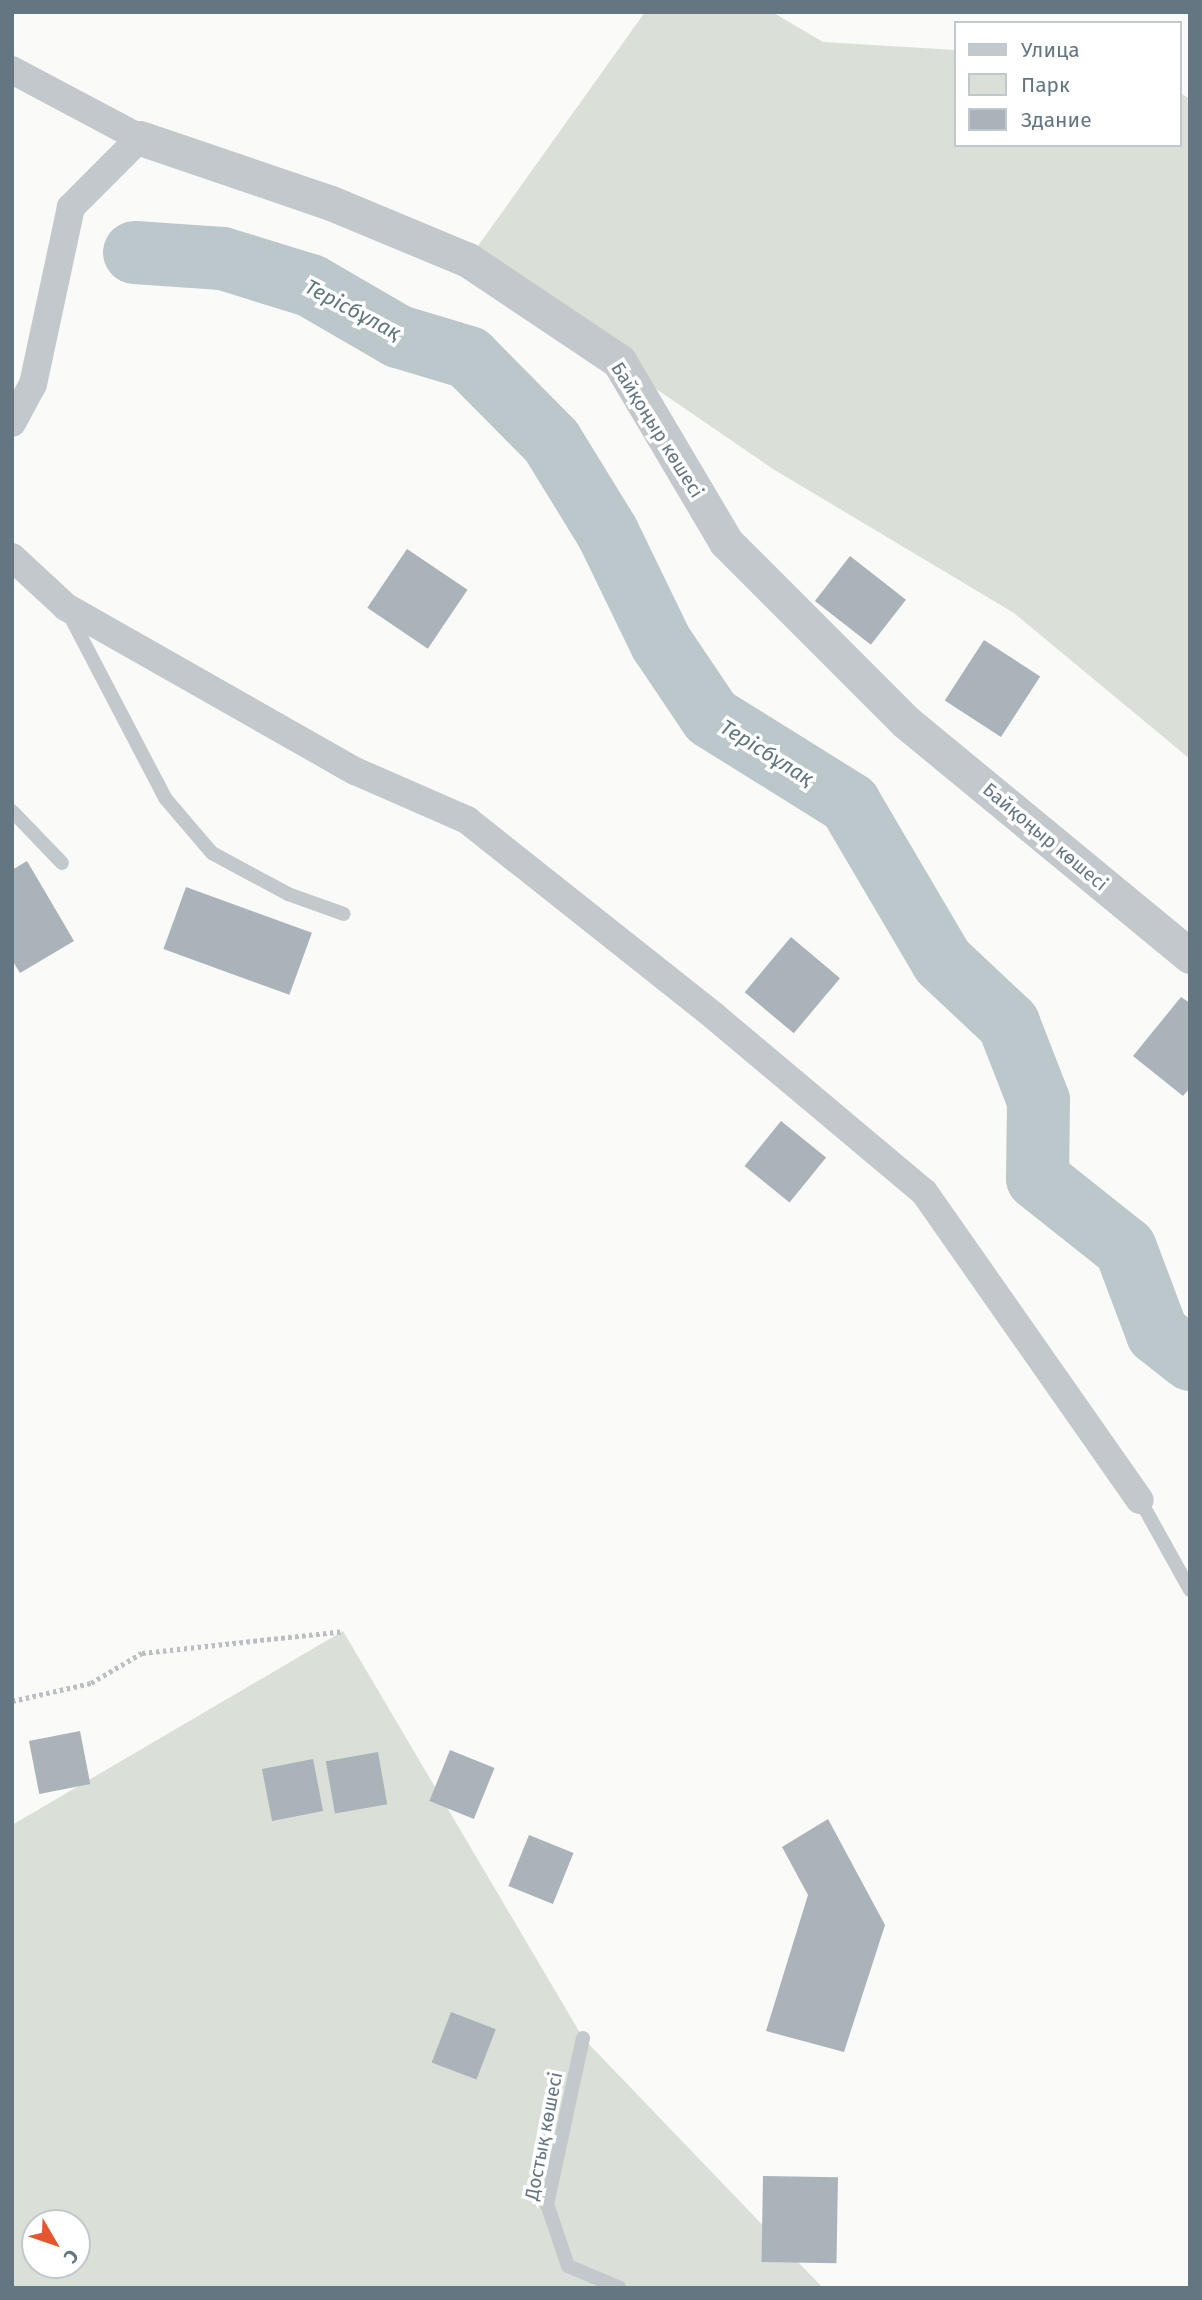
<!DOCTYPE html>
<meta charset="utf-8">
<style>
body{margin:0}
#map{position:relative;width:1202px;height:2300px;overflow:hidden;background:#fafaf8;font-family:"Fira Sans",sans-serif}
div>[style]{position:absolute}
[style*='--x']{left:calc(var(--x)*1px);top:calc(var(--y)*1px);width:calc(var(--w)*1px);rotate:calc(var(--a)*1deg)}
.green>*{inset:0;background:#dadfd7}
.river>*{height:63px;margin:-31.5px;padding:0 31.5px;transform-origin:31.5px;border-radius:31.5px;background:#bbc7cb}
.building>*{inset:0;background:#aab3b9;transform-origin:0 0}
.path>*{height:4.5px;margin-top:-2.25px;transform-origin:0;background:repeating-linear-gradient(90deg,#bbbfc2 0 3.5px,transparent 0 7px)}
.service>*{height:14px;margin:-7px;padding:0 7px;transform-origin:7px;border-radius:7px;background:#c3c8cc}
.minor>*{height:28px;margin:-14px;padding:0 14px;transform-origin:14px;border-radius:14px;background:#c3c8cc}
.tertiary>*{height:35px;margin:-17.5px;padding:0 17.5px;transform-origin:17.5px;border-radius:17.5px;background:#c3c8cc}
span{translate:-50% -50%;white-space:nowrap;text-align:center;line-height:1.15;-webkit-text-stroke:7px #fff;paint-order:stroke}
.street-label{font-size:19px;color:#657683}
.water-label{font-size:21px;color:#60757c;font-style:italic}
.frame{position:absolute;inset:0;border:14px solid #657683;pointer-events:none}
.legend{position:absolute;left:954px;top:21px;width:228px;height:126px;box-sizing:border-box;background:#fff;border:2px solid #c1c8cd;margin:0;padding:9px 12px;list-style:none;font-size:21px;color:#657683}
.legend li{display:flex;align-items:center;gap:14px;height:35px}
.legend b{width:35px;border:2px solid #c1c8cd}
.north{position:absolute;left:21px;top:2209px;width:70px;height:70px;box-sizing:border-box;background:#fff;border:2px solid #c1c8cd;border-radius:50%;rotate:129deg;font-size:19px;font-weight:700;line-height:28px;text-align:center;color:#657683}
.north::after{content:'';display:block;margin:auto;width:24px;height:32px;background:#e4572e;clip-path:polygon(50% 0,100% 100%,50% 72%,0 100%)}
</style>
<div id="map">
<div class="green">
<i style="clip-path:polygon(645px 12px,772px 12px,823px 42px,955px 50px,955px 145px,1179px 145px,1179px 92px,1190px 99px,1190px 759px,1014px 613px,773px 469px,468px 260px)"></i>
<i style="clip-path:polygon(evenodd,343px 1631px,583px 2038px,823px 2288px,12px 2288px,12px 1825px,343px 1631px,35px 2223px,77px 2223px,77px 2265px,35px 2265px,35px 2223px)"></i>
</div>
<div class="river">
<i style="--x:134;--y:252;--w:88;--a:3.9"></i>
<i style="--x:222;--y:258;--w:92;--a:17.1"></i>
<i style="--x:310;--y:285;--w:102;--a:30.1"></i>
<i style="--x:398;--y:336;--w:73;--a:16.7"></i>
<i style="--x:468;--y:357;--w:118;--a:45.3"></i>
<i style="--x:551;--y:441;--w:107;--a:58.4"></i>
<i style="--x:607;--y:532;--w:123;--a:64.1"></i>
<i style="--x:661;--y:643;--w:89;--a:56"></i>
<i style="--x:711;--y:717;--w:163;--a:31.9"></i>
<i style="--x:849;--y:803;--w:183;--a:59.5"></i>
<i style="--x:942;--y:961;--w:91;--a:43.2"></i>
<i style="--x:1008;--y:1023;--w:83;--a:68.7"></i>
<i style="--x:1038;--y:1100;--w:78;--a:90.7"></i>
<i style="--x:1037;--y:1178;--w:112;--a:38.5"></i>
<i style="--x:1125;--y:1248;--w:91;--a:69.4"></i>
<i style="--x:1157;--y:1333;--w:42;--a:38.2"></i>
</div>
<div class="building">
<i style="left:407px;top:549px;width:73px;height:71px;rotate:34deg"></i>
<i style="left:850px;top:556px;width:71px;height:57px;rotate:38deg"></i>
<i style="left:984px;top:640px;width:67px;height:72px;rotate:33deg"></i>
<i style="clip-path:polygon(27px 861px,74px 941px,20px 973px,12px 960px,12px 870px)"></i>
<i style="left:186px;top:887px;width:134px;height:66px;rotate:20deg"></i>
<i style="left:791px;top:937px;width:64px;height:72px;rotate:40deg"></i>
<i style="clip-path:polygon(1181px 997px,1190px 1003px,1190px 1088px,1183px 1096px,1133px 1056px)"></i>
<i style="left:781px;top:1121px;width:58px;height:58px;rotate:39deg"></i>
<i style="left:80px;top:1731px;width:54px;height:52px;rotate:79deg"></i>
<i style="left:450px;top:1750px;width:48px;height:55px;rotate:22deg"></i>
<i style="left:378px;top:1752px;width:53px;height:53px;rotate:80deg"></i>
<i style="left:313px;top:1759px;width:53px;height:52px;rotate:79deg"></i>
<i style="clip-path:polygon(828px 1819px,885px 1925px,844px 2052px,766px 2031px,808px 1895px,782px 1847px)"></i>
<i style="left:529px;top:1835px;width:48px;height:55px;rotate:22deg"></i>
<i style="left:451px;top:2012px;width:48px;height:54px;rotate:21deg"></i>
<i style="left:763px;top:2176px;width:75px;height:86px;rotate:1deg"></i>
</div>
<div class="path">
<i style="--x:12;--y:1701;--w:81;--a:-12.8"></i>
<i style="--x:91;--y:1683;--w:59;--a:-30.5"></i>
<i style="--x:142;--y:1653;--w:202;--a:-6.2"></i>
</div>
<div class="service">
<i style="--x:69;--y:614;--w:208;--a:62.4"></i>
<i style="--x:165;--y:798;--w:72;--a:49.5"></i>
<i style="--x:212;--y:853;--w:86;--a:28.3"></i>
<i style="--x:288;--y:894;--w:59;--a:19.7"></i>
<i style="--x:12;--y:811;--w:72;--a:46.1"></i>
<i style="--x:1140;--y:1500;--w:103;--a:60.9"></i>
<i style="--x:583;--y:2038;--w:170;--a:102.2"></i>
<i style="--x:547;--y:2204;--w:65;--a:71.3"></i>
<i style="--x:568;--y:2266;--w:56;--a:22.9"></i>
</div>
<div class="minor">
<i style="--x:12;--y:70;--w:145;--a:28"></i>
<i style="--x:140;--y:138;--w:98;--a:135"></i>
<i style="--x:71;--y:207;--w:181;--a:102.1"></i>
<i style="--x:33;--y:384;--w:44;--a:118.3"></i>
<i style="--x:12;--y:557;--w:74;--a:42.8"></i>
<i style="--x:66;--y:607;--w:332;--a:29.6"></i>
<i style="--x:355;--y:771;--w:122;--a:23.6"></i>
<i style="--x:467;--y:820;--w:315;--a:38.4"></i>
<i style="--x:714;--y:1016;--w:274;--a:40"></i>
<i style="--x:924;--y:1192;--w:376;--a:55"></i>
</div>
<div class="tertiary">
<i style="--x:140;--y:138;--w:202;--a:18.8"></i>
<i style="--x:331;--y:203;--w:148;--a:22.6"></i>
<i style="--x:468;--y:260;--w:182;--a:33.8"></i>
<i style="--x:619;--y:361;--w:210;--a:59.4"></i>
<i style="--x:726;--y:542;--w:255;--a:45"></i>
<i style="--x:906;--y:722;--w:368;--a:39.5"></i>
</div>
<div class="street-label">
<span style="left:657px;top:430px;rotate:58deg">Байқоңыр көшесі</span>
<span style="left:1045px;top:837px;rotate:40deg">Байқоңыр көшесі</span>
<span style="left:544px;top:2136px;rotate:-79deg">Достық көшесі</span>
</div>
<div class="water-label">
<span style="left:353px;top:310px;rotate:28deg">Терісбұлақ</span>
<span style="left:767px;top:753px;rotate:32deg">Терісбұлақ</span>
</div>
<div class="frame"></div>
<ul class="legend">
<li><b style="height:9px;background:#c3c8cc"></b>Улица</li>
<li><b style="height:19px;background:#dadfd7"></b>Парк</li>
<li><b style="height:19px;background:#aab3b9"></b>Здание</li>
</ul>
<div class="north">С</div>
</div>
